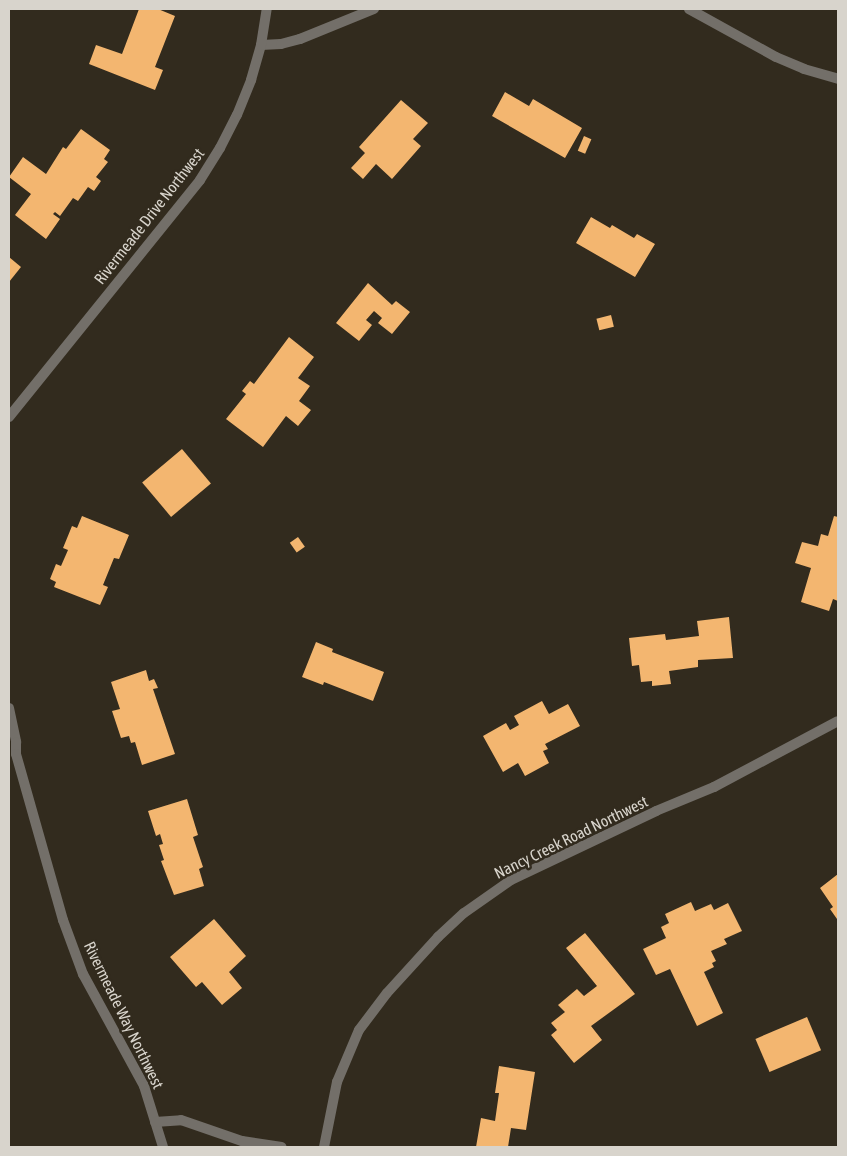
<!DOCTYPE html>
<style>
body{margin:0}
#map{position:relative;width:847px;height:1156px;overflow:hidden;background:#322b1e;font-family:"Asap Condensed",sans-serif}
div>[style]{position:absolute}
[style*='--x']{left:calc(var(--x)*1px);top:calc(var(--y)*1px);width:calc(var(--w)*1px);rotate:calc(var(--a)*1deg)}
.building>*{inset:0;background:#f3b670;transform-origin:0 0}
.street>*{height:10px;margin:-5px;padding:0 5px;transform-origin:5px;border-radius:5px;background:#736f69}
span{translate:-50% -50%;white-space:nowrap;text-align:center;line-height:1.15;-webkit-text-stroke:5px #322b1e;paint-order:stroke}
.street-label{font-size:16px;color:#d8d4cc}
.frame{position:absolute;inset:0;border:10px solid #d8d4cc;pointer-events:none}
</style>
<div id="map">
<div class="building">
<i style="clip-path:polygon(139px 9px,158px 9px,175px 16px,155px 67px,163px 70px,155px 90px,89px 64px,96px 45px,122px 54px)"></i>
<i style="clip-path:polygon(505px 92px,529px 106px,533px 99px,582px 128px,565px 158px,492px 116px)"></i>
<i style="clip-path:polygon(401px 100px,428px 123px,413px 139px,421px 146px,392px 179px,376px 164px,363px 179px,351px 168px,365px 153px,359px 147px)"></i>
<i style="clip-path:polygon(81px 129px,110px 150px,104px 159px,108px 162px,96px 177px,101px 181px,94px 191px,88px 187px,78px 201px,73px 198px,60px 216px,55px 212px,53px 214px,60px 219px,46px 239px,15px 215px,31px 194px,9px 177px,23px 157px,46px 174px,63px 147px,66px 149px)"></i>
<i style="left:584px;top:136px;width:8px;height:16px;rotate:23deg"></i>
<i style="clip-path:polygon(591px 217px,610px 228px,612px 225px,634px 238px,637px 234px,655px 244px,635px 277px,576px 243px)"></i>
<i style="clip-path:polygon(9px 257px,21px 267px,9px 282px)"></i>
<i style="clip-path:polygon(368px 283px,392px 305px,396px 301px,410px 312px,392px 334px,378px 323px,382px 318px,374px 311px,366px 320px,372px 325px,359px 341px,336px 323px)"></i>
<i style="left:611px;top:315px;width:12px;height:15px;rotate:76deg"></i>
<i style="clip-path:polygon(289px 337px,314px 357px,298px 378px,310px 386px,299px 401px,311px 410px,298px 426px,286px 416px,263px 447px,226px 419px,246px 394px,242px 391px,250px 381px,254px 384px)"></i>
<i style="left:182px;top:449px;width:45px;height:52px;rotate:50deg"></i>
<i style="clip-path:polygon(82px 516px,129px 535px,119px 559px,114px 558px,103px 585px,108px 587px,100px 605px,54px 587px,56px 582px,50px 579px,56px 564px,61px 566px,68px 550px,63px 548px,72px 526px,77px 528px)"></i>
<i style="clip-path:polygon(834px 516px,838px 517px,838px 601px,833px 599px,829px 611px,801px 602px,811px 568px,795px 563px,802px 542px,818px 546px,821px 534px,828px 536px)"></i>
<i style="left:298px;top:537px;width:12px;height:10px;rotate:55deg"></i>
<i style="clip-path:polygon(729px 617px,733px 658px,698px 660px,698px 667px,669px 671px,671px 684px,652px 686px,652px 681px,641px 682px,639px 665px,632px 666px,629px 638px,665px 634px,666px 640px,699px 636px,697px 621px)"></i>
<i style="clip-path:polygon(316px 642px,333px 649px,332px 652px,384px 672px,373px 701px,324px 682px,323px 685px,302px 677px)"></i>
<i style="clip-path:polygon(146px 670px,149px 681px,154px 679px,158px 688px,153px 689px,175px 754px,142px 765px,135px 742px,131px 743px,129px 736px,121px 738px,112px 711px,120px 709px,111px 682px)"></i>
<i style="clip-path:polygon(542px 701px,549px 714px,568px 704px,580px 726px,545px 744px,548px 749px,543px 751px,549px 763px,525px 776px,518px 763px,503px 772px,483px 736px,506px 723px,510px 730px,519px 725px,514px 716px)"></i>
<i style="clip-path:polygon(187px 799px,198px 835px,193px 837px,203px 867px,199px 869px,204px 886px,174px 895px,161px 861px,164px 860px,159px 845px,163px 844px,160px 834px,156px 836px,148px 811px)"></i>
<i style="clip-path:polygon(838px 874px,838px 918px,837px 919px,830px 909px,833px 907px,820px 888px)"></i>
<i style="clip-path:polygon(691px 902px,695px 911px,711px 904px,714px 910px,728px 903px,742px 931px,724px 939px,727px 944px,711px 951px,716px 961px,712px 963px,714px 967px,704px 972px,723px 1013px,697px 1026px,670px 969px,656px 975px,643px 949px,666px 938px,661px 927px,669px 923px,665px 914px)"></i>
<i style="clip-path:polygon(214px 919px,246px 956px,229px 972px,242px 988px,222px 1005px,202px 982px,196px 987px,170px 957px)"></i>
<i style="clip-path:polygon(585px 933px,635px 994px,591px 1026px,602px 1040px,574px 1063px,551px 1035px,557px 1030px,551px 1023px,565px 1012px,558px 1005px,577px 989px,584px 996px,597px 986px,566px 948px)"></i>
<i style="left:807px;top:1017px;width:36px;height:56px;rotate:67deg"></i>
<i style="clip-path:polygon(499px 1066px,535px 1072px,526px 1130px,511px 1128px,508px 1147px,476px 1147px,481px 1118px,495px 1121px,499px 1093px,495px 1093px)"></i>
</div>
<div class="street">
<i style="--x:689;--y:9;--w:99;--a:28.9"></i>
<i style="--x:776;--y:57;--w:30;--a:23"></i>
<i style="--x:804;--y:69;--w:35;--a:16"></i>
<i style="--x:261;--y:45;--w:20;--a:-3"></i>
<i style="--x:281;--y:44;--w:20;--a:-15"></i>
<i style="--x:300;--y:39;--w:80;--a:-22.1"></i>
<i style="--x:9;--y:417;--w:304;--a:-51.1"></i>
<i style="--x:200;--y:180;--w:38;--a:-58"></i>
<i style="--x:220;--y:148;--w:37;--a:-63"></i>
<i style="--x:237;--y:115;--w:38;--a:-68"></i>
<i style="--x:251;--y:80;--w:36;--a:-74"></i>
<i style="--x:261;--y:45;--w:36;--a:-81"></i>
<i style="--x:9;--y:708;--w:35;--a:78"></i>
<i style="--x:16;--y:742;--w:12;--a:90"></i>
<i style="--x:16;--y:754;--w:173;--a:74.2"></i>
<i style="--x:63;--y:920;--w:58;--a:69.7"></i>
<i style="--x:83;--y:974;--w:128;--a:61.4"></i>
<i style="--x:144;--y:1086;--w:64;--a:72.7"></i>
<i style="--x:155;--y:1122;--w:26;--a:-4"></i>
<i style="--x:181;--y:1120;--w:65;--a:19"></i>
<i style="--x:242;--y:1141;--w:40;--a:8.5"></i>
<i style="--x:324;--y:1147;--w:66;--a:-78.7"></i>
<i style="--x:337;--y:1082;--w:56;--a:-67.1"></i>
<i style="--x:359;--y:1030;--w:46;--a:-52.9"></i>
<i style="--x:387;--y:993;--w:76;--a:-47.7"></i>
<i style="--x:438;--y:937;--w:35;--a:-43"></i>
<i style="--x:464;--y:913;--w:57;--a:-35.1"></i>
<i style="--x:511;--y:880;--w:161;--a:-25.4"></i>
<i style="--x:656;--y:811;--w:63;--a:-22.5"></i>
<i style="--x:714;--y:787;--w:140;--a:-28"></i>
</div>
<div class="street-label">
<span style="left:149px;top:216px;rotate:-52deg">Rivermeade Drive Northwest</span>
<span style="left:571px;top:837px;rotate:-26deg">Nancy Creek Road Northwest</span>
<span style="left:124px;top:1015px;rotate:64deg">Rivermeade Way Northwest</span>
</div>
<div class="frame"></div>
</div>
